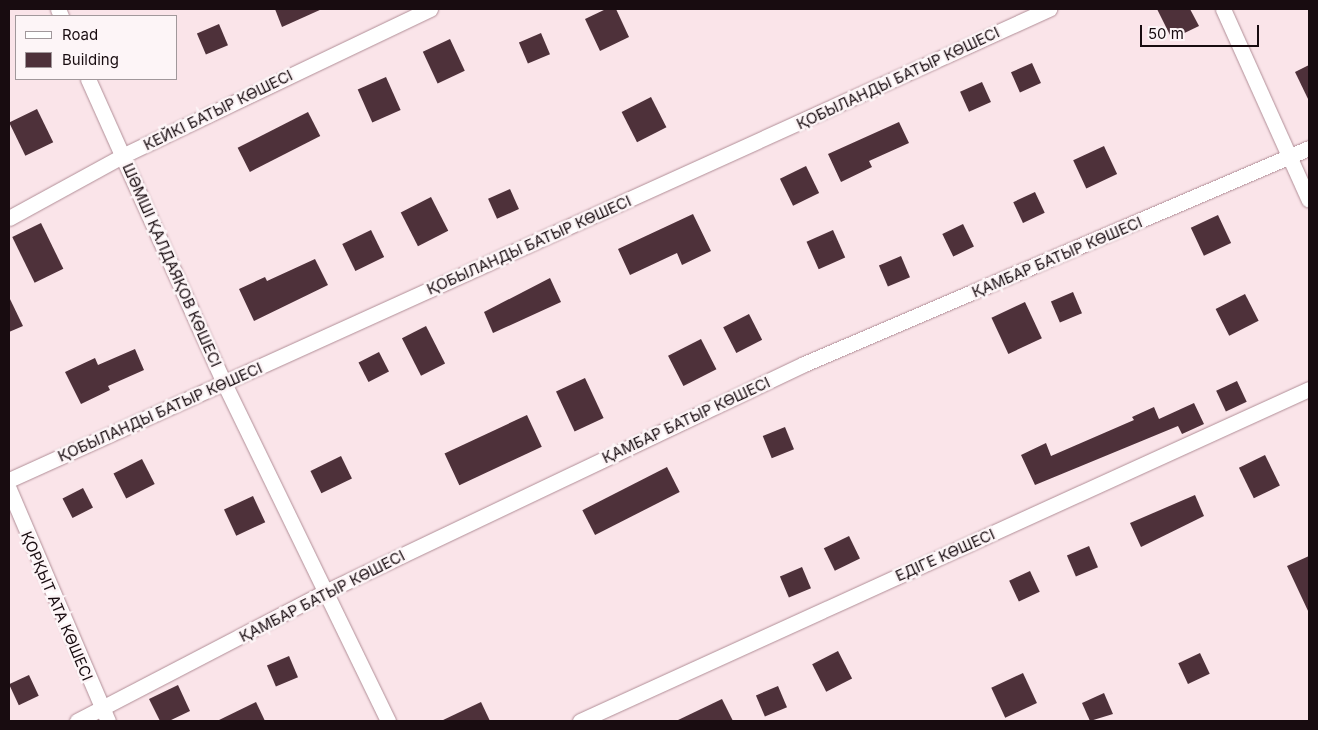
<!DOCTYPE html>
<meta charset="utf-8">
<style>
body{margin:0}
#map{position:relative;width:1318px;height:730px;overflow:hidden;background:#fae4e9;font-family:Inter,sans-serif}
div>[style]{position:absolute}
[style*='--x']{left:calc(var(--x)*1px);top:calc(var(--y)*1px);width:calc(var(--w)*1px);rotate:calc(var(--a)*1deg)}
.building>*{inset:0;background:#4e313a;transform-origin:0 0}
.roads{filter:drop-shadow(0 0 1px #b18e97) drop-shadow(0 0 1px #b18e97)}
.minor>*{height:15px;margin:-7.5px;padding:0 7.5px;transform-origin:7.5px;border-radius:7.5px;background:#fff}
span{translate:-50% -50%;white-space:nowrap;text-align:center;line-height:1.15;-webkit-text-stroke:5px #fdf5f7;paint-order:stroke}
.street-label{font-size:15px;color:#180c10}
.frame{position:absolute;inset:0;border:10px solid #180c10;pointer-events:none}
.legend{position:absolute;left:15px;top:15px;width:162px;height:65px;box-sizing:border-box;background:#fdf5f7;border:1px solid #a1989b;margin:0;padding:6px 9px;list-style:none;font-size:15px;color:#180c10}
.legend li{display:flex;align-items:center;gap:10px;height:25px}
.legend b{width:25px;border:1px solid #a1989b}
.scale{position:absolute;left:1140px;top:25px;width:119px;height:22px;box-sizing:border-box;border:2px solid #180c10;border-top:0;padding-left:6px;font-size:15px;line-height:18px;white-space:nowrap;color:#180c10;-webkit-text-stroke:4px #fdf5f7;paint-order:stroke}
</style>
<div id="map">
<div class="building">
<i style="clip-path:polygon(275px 9px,322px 9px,282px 27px)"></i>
<i style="clip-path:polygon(606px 9px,616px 9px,629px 37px,600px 51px,585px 19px)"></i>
<i style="clip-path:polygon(1157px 9px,1190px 9px,1199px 26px,1172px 39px)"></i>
<i style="left:219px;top:24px;width:23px;height:24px;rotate:67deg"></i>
<i style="left:541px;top:33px;width:23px;height:24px;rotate:67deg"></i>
<i style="left:450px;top:39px;width:35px;height:30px;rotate:65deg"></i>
<i style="left:1032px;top:63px;width:22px;height:23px;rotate:66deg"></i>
<i style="clip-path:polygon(1309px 65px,1309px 101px,1295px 72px)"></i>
<i style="left:386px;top:77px;width:36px;height:31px;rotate:66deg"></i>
<i style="left:982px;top:82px;width:22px;height:24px;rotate:66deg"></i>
<i style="left:651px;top:97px;width:34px;height:33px;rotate:63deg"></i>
<i style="left:37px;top:109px;width:37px;height:31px;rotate:64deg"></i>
<i style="left:308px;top:112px;width:27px;height:79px;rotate:63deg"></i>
<i style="clip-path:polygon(899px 122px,909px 143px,869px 161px,872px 167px,841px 182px,828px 154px)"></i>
<i style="left:1104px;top:146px;width:31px;height:34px;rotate:65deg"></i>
<i style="left:806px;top:166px;width:30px;height:29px;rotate:64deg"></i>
<i style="left:510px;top:189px;width:22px;height:24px;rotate:66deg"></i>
<i style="left:1035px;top:192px;width:23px;height:24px;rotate:65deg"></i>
<i style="left:431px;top:197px;width:38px;height:34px;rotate:63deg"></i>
<i style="clip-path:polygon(693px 214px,711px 251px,682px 265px,677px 253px,630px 275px,618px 249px)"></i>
<i style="left:1218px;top:215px;width:31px;height:30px;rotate:65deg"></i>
<i style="left:41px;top:223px;width:51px;height:32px;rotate:64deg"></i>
<i style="left:963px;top:224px;width:25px;height:23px;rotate:64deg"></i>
<i style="left:371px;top:230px;width:30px;height:32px;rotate:64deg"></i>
<i style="left:833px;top:230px;width:30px;height:29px;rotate:66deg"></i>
<i style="left:901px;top:256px;width:23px;height:24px;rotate:67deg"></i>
<i style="clip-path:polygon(315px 259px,328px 285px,254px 321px,239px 289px,265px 277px,267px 281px)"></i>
<i style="clip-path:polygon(550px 278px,561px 302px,493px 333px,484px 312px)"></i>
<i style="left:1073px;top:292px;width:23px;height:24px;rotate:67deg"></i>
<i style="left:1245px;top:294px;width:30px;height:33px;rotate:63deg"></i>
<i style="clip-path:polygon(9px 297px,23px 326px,9px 332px)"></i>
<i style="left:1025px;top:302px;width:40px;height:37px;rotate:65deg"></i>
<i style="left:749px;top:314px;width:29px;height:29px;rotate:63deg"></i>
<i style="left:426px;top:326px;width:42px;height:27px;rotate:63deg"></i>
<i style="left:701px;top:339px;width:34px;height:37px;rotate:63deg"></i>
<i style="clip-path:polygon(135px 349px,144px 370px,108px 386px,110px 390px,81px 404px,65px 372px,95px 358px,98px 365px)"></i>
<i style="left:379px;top:352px;width:22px;height:23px;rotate:63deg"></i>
<i style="left:585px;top:378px;width:44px;height:32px;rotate:65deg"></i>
<i style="left:1237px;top:381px;width:23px;height:23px;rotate:65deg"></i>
<i style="clip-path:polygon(1194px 403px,1204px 424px,1182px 434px,1178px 426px,1035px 485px,1021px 455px,1046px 443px,1051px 456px,1134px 420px,1132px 417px,1154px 407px,1159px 419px)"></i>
<i style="left:527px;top:415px;width:35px;height:91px;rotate:65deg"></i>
<i style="left:785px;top:427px;width:24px;height:24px;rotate:68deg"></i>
<i style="left:1265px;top:455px;width:34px;height:29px;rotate:64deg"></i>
<i style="left:341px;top:456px;width:25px;height:34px;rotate:64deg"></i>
<i style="left:142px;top:459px;width:28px;height:32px;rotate:63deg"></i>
<i style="left:667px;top:467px;width:28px;height:95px;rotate:63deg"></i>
<i style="left:83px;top:488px;width:22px;height:23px;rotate:63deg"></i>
<i style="clip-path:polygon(1195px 495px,1204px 516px,1141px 547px,1130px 523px)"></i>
<i style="left:253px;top:496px;width:29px;height:32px;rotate:65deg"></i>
<i style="left:849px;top:536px;width:25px;height:28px;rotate:64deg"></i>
<i style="left:1089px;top:546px;width:23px;height:24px;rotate:67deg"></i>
<i style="clip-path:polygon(1309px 556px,1309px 613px,1287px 566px)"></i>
<i style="left:802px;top:567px;width:23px;height:24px;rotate:67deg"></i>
<i style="left:1030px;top:571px;width:23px;height:23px;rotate:65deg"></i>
<i style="left:838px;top:651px;width:31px;height:29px;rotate:63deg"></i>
<i style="left:1200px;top:653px;width:23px;height:24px;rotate:65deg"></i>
<i style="left:289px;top:656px;width:23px;height:24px;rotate:67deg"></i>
<i style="left:1023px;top:673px;width:33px;height:35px;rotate:65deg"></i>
<i style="left:29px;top:675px;width:23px;height:22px;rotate:65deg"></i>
<i style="clip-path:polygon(178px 685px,190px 711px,169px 721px,160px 721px,149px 699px)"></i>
<i style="left:778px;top:686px;width:23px;height:24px;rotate:67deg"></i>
<i style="clip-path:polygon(1104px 693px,1113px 714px,1090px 721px,1082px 703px)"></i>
<i style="clip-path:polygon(722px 699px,733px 721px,676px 721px)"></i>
<i style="clip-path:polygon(256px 702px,265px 721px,217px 721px)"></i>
<i style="clip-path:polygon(481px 702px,490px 721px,441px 721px)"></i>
</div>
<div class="roads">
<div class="minor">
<i style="--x:58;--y:9;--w:8;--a:67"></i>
<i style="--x:1223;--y:9;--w:209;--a:65.8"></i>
<i style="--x:88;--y:79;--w:333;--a:65.9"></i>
<i style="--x:224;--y:383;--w:376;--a:64.1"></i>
<i style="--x:9;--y:218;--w:131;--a:-28.7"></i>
<i style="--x:124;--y:155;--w:339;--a:-25.5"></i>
<i style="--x:9;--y:480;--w:1142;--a:-24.37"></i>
<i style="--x:9;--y:489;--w:252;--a:66.9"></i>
<i style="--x:77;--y:721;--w:282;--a:-27.5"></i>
<i style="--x:327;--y:591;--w:528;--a:-25.45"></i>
<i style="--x:804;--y:364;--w:549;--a:-23.16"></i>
<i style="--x:580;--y:721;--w:801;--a:-24.49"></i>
</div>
</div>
<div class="street-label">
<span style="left:898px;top:78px;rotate:-25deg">ҚОБЫЛАНДЫ БАТЫР КӨШЕСІ</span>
<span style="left:218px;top:110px;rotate:-26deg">КЕЙКІ БАТЫР КӨШЕСІ</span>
<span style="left:529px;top:245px;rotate:-24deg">ҚОБЫЛАНДЫ БАТЫР КӨШЕСІ</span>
<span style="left:1057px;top:257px;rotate:-23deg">ҚАМБАР БАТЫР КӨШЕСІ</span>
<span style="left:172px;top:265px;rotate:66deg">ШӘМШІ ҚАЛДАЯҚОВ КӨШЕСІ</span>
<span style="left:160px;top:412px;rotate:-24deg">ҚОБЫЛАНДЫ БАТЫР КӨШЕСІ</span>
<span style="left:686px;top:420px;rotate:-25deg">ҚАМБАР БАТЫР КӨШЕСІ</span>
<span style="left:945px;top:555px;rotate:-24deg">ЕДІГЕ КӨШЕСІ</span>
<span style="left:322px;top:596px;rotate:-27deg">ҚАМБАР БАТЫР КӨШЕСІ</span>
<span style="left:57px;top:606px;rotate:67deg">ҚОРҚЫТ АТА КӨШЕСІ</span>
</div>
<div class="frame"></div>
<ul class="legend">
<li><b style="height:6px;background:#fff"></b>Road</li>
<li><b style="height:14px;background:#4e313a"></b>Building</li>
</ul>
<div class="scale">50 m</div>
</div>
